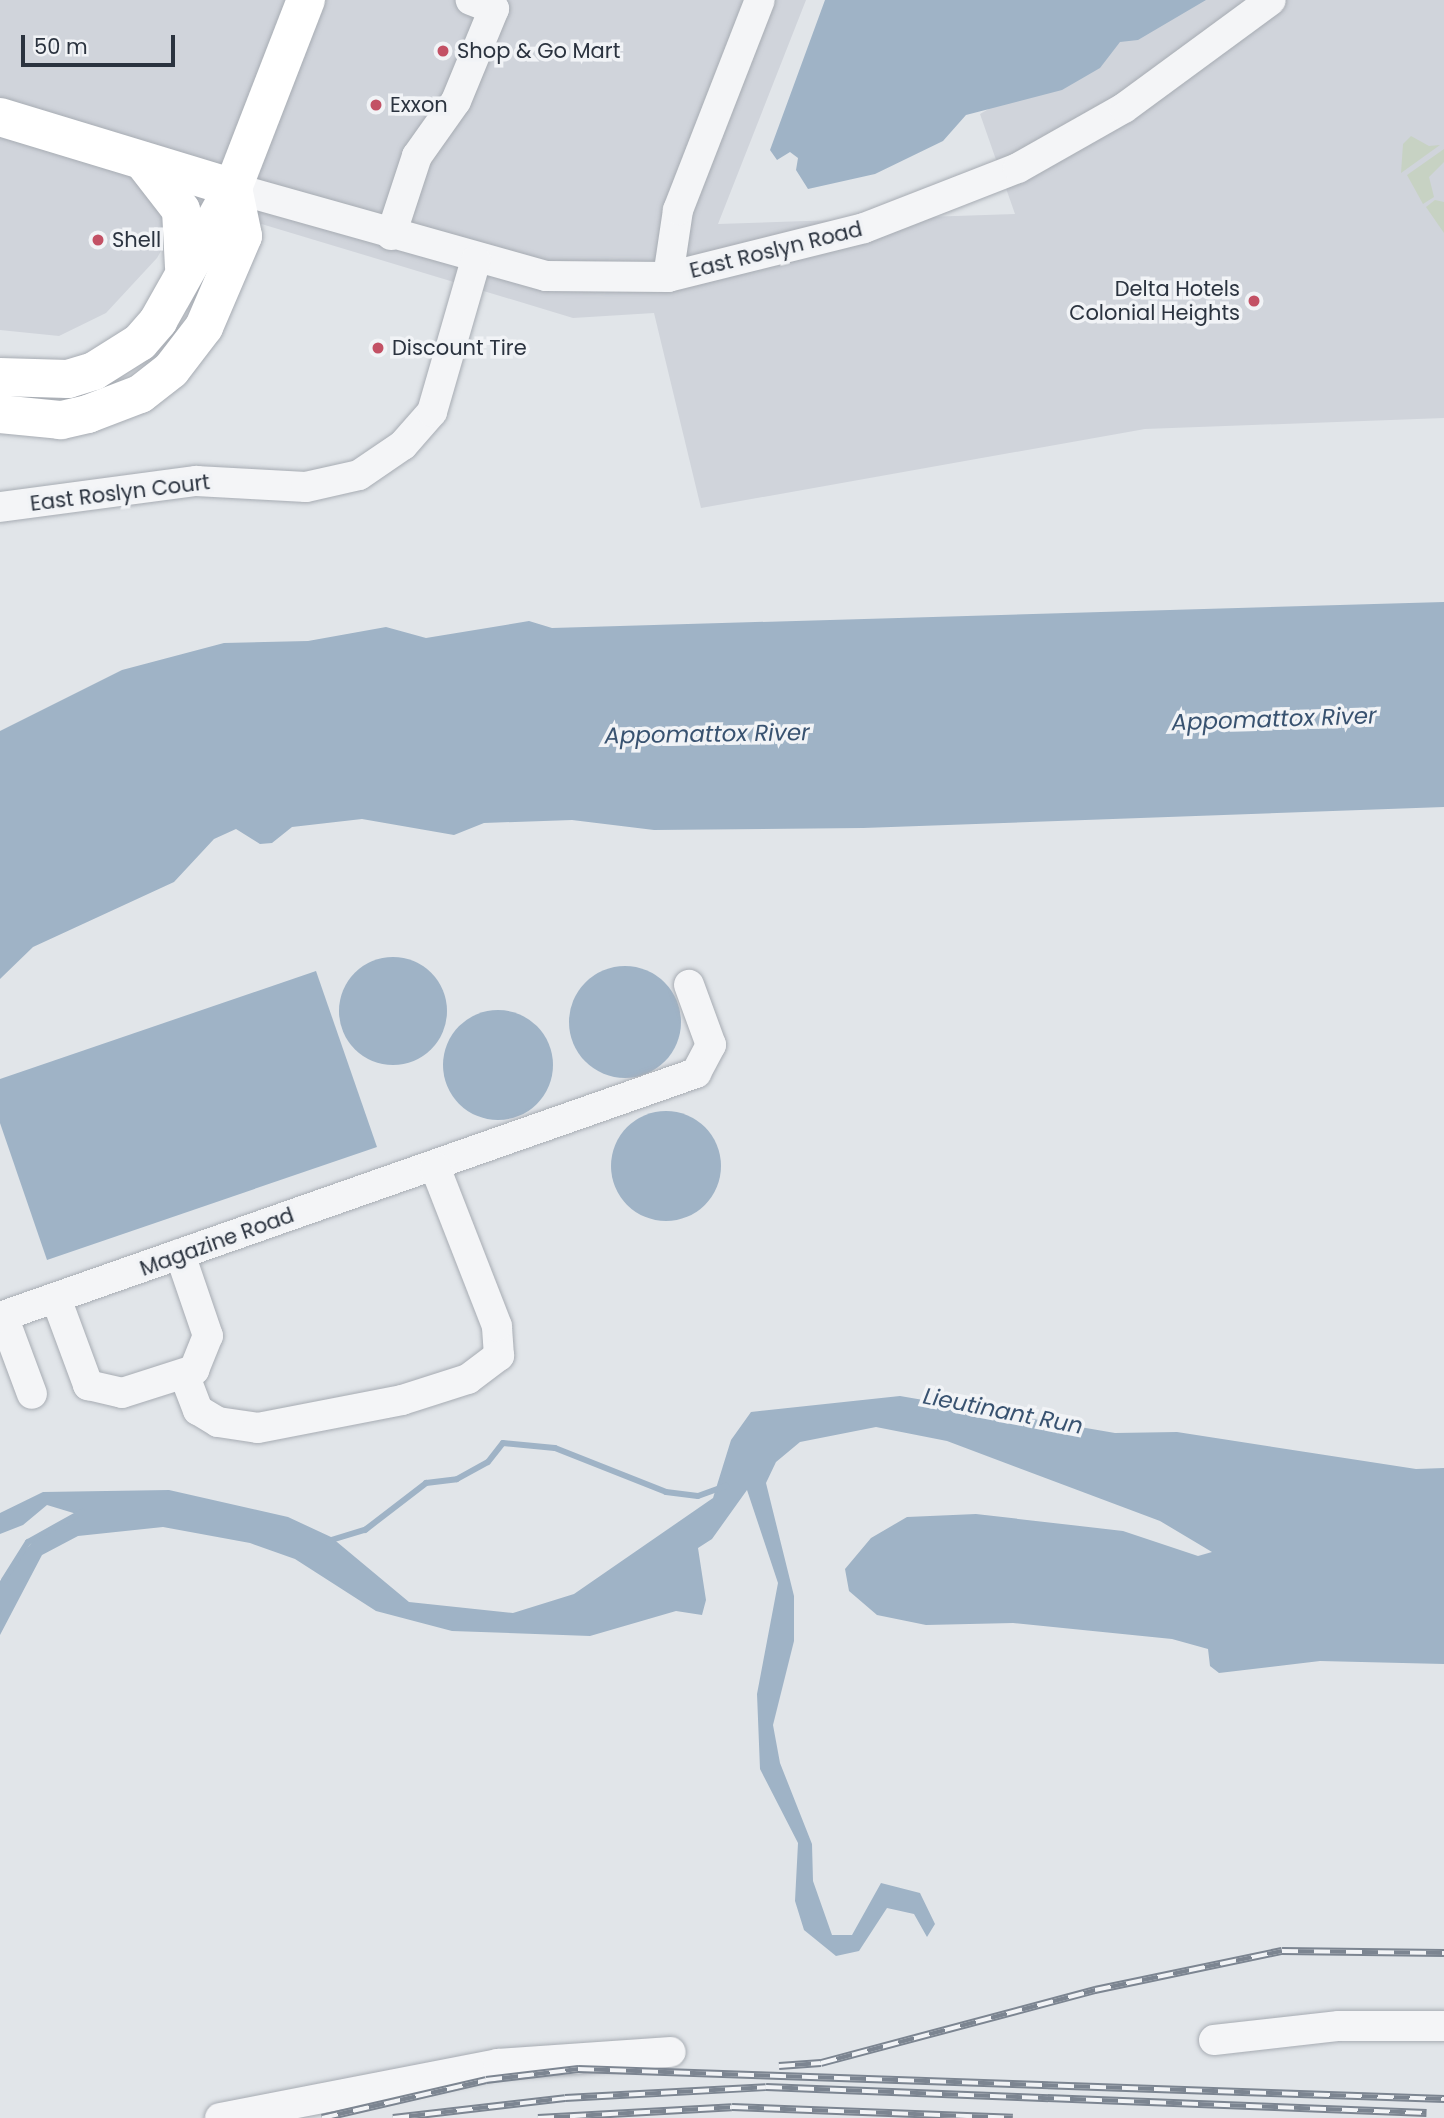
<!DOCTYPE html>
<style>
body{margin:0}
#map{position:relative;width:1444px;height:2118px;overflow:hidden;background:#e1e5e9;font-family:Poppins,sans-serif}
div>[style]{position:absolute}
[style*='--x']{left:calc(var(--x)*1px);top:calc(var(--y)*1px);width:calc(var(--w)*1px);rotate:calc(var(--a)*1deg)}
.built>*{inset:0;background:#d0d4db}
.green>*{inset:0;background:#c7d2c3}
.water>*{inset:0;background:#9fb3c6}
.round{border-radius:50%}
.stream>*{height:6px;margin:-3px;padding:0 3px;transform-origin:3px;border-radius:3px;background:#9fb3c6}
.roads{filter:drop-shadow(0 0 2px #a7acb3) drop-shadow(0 0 2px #a7acb3)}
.minor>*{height:30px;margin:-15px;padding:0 15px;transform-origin:15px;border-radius:15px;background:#f4f5f7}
.major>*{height:38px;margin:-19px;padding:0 19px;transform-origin:19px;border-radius:19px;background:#fff}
.highway>*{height:38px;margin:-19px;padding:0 19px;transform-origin:19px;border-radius:19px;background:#fff}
.rail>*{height:8px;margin-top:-4px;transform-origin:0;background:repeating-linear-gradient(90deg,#f1f3f6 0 16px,#7c8591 0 32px);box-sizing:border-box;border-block:2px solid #7c8591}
.dots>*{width:19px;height:19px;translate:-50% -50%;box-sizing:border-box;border:4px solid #f1f3f6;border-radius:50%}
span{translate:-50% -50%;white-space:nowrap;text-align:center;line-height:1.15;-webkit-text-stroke:7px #f1f3f6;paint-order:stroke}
.poi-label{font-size:21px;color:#2b333f}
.left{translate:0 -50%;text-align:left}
.right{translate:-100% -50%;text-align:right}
.street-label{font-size:21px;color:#2b333f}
.water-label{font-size:23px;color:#385270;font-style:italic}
.scale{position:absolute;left:21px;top:35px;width:154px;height:32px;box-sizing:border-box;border:4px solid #2b333f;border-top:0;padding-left:9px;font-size:21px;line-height:24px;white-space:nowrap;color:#2b333f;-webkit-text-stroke:5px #f1f3f6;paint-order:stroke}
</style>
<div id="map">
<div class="built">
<i style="clip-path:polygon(0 0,806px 0,718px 224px,1015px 214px,980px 114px,1180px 0,1444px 0,1444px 418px,1145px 429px,701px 508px,654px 313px,573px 318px,189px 202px,157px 258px,106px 313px,59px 336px,0 330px)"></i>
</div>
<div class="green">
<i style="clip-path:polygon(1411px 136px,1429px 146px,1440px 145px,1401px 173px,1403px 144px)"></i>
<i style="clip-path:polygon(1444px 149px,1444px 162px,1429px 177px,1434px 197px,1423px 204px,1407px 175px)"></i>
<i style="clip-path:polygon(1435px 200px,1444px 202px,1444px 233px,1426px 207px)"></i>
</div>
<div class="water">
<i style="clip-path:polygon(825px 0,1206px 0,1138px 40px,1120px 42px,1100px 68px,1062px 90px,966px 115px,943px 141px,875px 174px,808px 189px,796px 170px,798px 158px,790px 152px,777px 160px,770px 150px)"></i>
<i style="clip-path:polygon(1444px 602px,1444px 807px,863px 828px,654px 830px,572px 820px,484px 823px,454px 835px,362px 819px,292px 827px,272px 843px,260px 844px,236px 829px,214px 839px,174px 882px,33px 947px,0 979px,0 731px,122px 670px,224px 643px,308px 641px,386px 627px,426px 638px,529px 621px,552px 628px)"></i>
<i class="round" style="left:339px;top:957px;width:108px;height:108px"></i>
<i class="round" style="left:569px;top:966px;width:112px;height:112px"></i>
<i style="clip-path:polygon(316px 971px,377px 1147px,47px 1260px,0 1123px,0 1079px)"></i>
<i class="round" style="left:443px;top:1010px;width:110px;height:110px"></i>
<i class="round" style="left:611px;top:1111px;width:110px;height:110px"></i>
<i style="clip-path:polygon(900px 1396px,1115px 1433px,1177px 1432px,1416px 1469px,1444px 1468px,1444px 1664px,1320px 1661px,1219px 1673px,1210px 1666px,1208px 1649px,1172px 1639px,1013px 1623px,926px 1625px,877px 1615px,849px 1591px,845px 1569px,871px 1538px,907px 1517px,976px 1514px,1123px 1531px,1198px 1556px,1212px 1552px,1160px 1521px,947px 1441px,876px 1427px,800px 1442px,776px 1462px,766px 1483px,794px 1596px,794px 1641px,773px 1725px,780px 1763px,812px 1844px,813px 1881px,832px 1935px,852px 1935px,881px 1883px,920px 1893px,935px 1924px,927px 1937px,914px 1914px,887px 1908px,859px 1951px,836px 1956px,804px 1930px,795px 1901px,798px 1843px,760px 1769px,757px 1694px,778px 1583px,747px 1490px,712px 1539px,698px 1548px,706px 1600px,702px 1615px,676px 1611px,590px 1636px,452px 1631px,376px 1611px,295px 1559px,250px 1543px,163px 1527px,78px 1536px,42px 1555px,0 1635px,0 1581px,38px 1535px,80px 1515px,47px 1505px,23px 1525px,0 1534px,0 1513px,43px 1492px,169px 1490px,288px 1517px,331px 1537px,409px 1602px,513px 1613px,574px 1594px,713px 1498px,731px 1440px,751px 1412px)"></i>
</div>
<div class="stream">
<i style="--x:328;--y:1541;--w:39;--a:-17"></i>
<i style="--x:365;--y:1530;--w:77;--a:-37.6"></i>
<i style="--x:426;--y:1483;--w:31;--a:-7"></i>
<i style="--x:457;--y:1479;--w:35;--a:-29"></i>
<i style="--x:488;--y:1462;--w:24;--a:-52"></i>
<i style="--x:503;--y:1443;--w:52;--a:5.5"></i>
<i style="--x:555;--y:1448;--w:119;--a:21.6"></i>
<i style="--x:666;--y:1492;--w:32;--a:7"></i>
<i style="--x:698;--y:1496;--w:30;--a:-20"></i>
<i style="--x:4;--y:1580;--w:45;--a:-57.7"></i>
<i style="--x:28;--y:1542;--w:62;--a:-29.1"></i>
</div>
<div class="roads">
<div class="minor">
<i style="--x:233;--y:188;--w:325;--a:15.7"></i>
<i style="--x:546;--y:276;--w:122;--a:0.5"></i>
<i style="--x:668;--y:277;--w:202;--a:-14"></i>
<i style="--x:864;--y:228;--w:165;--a:-21.3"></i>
<i style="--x:1018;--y:168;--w:122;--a:-29.5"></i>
<i style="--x:1124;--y:108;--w:182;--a:-36.3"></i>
<i style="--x:391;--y:235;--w:83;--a:-71.8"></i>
<i style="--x:417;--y:156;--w:67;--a:-54.7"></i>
<i style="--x:456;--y:101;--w:100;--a:-67.6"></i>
<i style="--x:494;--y:9;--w:25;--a:-159"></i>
<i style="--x:668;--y:277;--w:68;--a:-81.5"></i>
<i style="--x:678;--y:210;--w:225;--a:-68.7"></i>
<i style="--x:0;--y:507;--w:198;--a:-7.6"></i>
<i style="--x:196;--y:481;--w:110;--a:3.1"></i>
<i style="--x:306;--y:487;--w:54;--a:-12.8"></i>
<i style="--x:359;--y:475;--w:53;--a:-34.3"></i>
<i style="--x:403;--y:445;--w:44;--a:-48.7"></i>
<i style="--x:432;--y:412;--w:158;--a:-73.9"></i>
<i style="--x:57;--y:1301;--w:90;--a:69.7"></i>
<i style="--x:88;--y:1385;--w:35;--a:13"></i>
<i style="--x:122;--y:1393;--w:76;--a:-17.7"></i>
<i style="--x:194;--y:1370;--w:37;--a:-68"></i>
<i style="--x:208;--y:1336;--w:87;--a:-108.9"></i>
<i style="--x:3;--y:1316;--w:83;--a:69.6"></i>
<i style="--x:0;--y:1317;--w:738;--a:-19.32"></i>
<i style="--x:696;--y:1073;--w:32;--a:-62"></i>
<i style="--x:711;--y:1045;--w:64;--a:-110.1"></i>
<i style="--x:184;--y:1374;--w:39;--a:69"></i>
<i style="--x:198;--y:1410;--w:23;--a:31"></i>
<i style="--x:218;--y:1422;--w:40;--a:8.5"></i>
<i style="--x:258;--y:1428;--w:147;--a:-11"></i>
<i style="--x:402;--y:1400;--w:69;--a:-17.7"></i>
<i style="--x:468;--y:1379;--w:39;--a:-37"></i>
<i style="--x:499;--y:1356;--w:30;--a:-94"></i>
<i style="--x:497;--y:1326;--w:171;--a:-111.3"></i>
<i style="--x:1214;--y:2040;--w:126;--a:-6.4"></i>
<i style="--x:1339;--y:2026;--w:105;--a:0"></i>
<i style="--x:220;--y:2118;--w:283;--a:-11"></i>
<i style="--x:498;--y:2064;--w:173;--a:-4"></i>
</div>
<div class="major">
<i style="--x:0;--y:117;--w:244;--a:16.9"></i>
<i style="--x:233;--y:188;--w:202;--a:-68.8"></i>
</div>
<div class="highway">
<i style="--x:143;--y:161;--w:62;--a:52.2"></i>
<i style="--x:181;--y:210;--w:57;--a:87"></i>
<i style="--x:0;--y:377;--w:68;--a:1.7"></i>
<i style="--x:68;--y:379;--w:27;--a:-17"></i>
<i style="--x:94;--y:371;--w:54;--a:-32.2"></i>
<i style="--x:140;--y:342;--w:28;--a:-49"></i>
<i style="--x:158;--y:321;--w:153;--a:-60.6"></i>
<i style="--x:233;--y:188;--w:49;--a:78.2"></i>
<i style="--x:243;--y:236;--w:99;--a:113.2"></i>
<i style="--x:204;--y:327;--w:54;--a:127.5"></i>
<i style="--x:171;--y:370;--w:39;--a:142"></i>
<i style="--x:140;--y:394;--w:56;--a:159"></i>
<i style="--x:88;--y:414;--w:28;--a:167"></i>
<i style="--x:61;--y:420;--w:61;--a:-174.4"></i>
</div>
</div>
<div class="rail">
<i style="--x:779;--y:2066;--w:42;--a:-4.1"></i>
<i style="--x:821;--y:2063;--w:284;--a:-14.9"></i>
<i style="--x:1095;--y:1990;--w:191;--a:-11.8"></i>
<i style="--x:1282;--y:1951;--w:162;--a:0.7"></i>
<i style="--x:322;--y:2118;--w:168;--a:-13"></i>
<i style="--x:486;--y:2080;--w:93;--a:-6.8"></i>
<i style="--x:578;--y:2069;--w:867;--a:1.98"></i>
<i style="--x:393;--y:2118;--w:173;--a:-6.6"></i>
<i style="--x:565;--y:2098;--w:201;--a:-3.1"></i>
<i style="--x:766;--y:2087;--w:661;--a:2.26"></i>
<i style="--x:538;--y:2118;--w:194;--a:-3.2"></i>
<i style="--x:732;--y:2107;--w:281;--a:2.2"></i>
</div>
<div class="dots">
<i style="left:443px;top:51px;background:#c35165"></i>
<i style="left:376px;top:105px;background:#c35165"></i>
<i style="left:98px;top:240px;background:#c35165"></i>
<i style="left:1254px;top:301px;background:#c35165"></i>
<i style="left:378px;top:348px;background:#c35165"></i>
</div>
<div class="poi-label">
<span class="left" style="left:457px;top:51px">Shop &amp; Go Mart</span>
<span class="left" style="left:390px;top:105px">Exxon</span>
<span class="left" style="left:112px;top:240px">Shell</span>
<span class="right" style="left:1240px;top:301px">Delta Hotels<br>Colonial Heights</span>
<span class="left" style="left:392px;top:348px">Discount Tire</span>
</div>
<div class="street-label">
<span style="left:776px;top:250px;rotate:-14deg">East Roslyn Road</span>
<span style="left:120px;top:493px;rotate:-7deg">East Roslyn Court</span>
<span style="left:217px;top:1242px;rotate:-20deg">Magazine Road</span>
</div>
<div class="water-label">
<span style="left:1274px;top:719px;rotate:-2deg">Appomattox River</span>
<span style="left:707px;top:734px;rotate:-1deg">Appomattox River</span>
<span style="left:1003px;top:1411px;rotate:11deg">Lieutinant Run</span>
</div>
<div class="scale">50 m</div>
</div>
